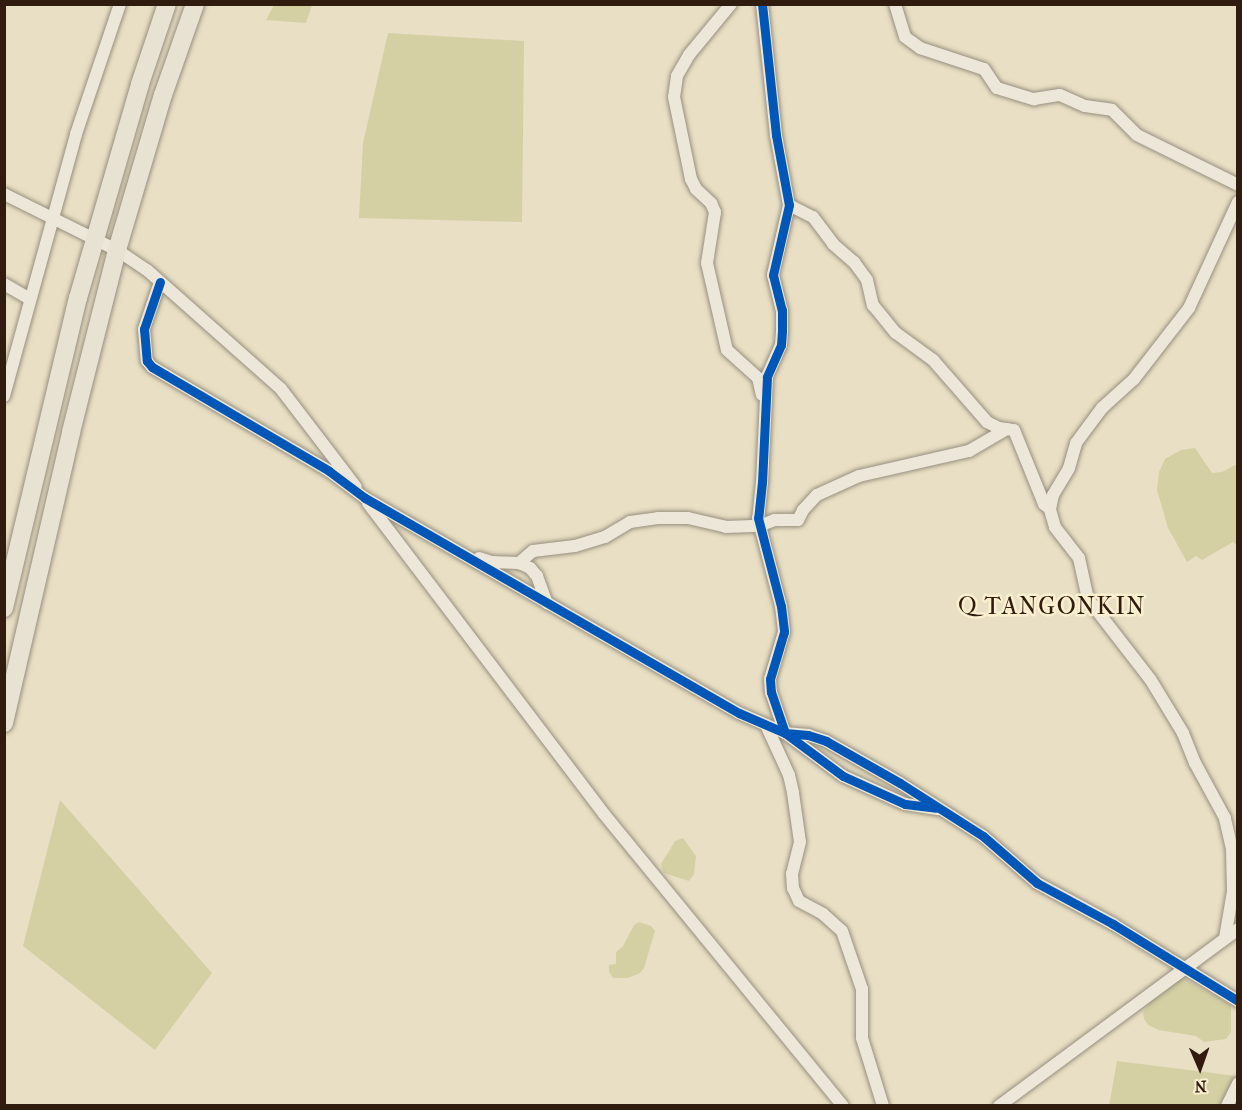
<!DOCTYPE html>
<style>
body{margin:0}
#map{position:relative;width:1242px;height:1110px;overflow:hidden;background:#e9dfc4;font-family:"IM FELL French Canon",serif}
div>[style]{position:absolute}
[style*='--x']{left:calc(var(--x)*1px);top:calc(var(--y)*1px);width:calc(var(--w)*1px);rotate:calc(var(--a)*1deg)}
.green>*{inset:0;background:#d4d0a4}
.roads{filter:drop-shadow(0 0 2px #978f7f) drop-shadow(0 0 2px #978f7f)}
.minor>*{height:12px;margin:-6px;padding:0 6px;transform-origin:6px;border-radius:6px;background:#ece7d9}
.highway>*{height:18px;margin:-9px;padding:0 9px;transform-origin:9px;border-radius:9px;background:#e8e2d3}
.cycleway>*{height:9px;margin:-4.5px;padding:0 4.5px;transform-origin:4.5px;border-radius:4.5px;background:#0057b8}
span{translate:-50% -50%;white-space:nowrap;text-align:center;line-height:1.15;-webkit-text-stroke:5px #faefcf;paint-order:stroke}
.quarter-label{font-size:24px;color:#301c0e;letter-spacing:1.5px}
.frame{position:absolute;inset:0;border:6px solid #301c0e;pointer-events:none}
.north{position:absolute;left:1170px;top:1038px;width:60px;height:60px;-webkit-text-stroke:4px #faefcf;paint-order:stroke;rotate:178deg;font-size:16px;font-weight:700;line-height:24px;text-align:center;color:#301c0e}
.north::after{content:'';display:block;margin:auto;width:21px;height:27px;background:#301c0e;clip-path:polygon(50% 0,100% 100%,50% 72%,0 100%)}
</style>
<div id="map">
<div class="green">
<i style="clip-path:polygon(274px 5px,274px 4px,312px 5px,306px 23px,266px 20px)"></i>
<i style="clip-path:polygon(388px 33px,524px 41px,522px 222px,359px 218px,363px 143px)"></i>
<i style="clip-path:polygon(1195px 448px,1212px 473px,1222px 472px,1237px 464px,1237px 546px,1233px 542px,1202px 560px,1196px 556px,1187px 562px,1168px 528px,1157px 490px,1159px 472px,1165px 459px,1181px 450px)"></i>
<i style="clip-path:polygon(60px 800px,212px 973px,155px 1050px,23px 946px)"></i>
<i style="clip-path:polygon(683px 838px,696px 856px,694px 874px,689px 881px,664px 873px,661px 864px,675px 841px)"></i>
<i style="clip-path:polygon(639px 922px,651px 926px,655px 931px,644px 968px,640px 973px,628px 978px,613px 978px,609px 972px,609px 965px,616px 964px,616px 952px,623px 946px,634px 925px)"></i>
<i style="clip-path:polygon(1184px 978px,1231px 1005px,1231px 1032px,1226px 1039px,1204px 1042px,1196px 1036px,1159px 1030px,1148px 1025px,1144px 1019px,1143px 1012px,1151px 1001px,1172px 982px)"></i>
<i style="clip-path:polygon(1117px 1061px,1237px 1076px,1237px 1083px,1227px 1105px,1109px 1106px)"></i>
</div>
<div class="roads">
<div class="minor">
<i style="--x:731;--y:4;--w:66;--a:129.5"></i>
<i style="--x:689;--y:55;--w:24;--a:120"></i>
<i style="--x:677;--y:76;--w:21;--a:98"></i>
<i style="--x:674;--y:97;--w:84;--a:78.3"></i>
<i style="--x:691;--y:179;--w:11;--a:63"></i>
<i style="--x:696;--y:189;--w:21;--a:43"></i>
<i style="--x:711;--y:203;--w:10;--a:66"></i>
<i style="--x:715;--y:212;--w:52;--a:98.9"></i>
<i style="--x:707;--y:263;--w:89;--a:77.1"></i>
<i style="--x:727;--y:350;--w:42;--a:42.1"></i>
<i style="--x:758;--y:378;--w:17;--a:77"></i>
<i style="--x:762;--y:4;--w:132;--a:83.9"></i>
<i style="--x:776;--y:135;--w:71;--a:79.5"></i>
<i style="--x:789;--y:205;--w:72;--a:102.9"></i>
<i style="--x:773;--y:275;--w:36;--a:76"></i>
<i style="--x:782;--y:310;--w:21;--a:90"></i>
<i style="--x:782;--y:331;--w:14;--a:94"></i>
<i style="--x:781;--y:345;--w:35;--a:114"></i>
<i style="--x:767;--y:377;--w:105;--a:92.7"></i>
<i style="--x:762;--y:482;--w:36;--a:96"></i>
<i style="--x:758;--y:518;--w:91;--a:75.4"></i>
<i style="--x:781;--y:606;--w:26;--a:83"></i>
<i style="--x:784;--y:632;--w:49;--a:106.6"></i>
<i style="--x:770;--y:679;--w:13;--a:86"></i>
<i style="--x:771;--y:692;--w:43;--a:71.1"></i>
<i style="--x:785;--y:733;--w:72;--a:36.6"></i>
<i style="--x:843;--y:776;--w:68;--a:24.3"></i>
<i style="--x:905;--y:804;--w:33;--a:9"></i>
<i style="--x:895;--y:4;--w:34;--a:73"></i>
<i style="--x:905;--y:37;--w:19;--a:36"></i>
<i style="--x:920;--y:48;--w:67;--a:18.2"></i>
<i style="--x:984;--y:69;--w:23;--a:56"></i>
<i style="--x:997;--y:88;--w:39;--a:17"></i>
<i style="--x:1034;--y:99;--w:26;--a:-9"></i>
<i style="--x:1060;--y:95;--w:27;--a:24"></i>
<i style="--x:1085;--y:106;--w:27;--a:8"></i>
<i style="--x:1112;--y:110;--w:35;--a:45"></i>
<i style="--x:1137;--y:135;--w:113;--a:26.3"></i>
<i style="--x:4;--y:194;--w:126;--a:26.4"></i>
<i style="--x:117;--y:250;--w:36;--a:34"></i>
<i style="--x:147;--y:270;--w:179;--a:41.6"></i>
<i style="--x:281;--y:389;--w:123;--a:52.6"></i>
<i style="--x:789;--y:205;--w:27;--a:27"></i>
<i style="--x:813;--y:217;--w:34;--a:53"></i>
<i style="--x:833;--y:244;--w:28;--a:41"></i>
<i style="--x:854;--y:262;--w:22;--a:54"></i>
<i style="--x:867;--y:280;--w:26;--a:77"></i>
<i style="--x:873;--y:305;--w:36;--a:51"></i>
<i style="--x:896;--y:333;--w:46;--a:36.1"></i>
<i style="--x:933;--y:360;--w:82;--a:48.9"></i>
<i style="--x:987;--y:422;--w:13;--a:27"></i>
<i style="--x:999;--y:428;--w:15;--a:8"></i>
<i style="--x:1014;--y:430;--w:80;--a:67.9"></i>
<i style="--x:1044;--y:504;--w:8;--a:40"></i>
<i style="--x:160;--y:282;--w:50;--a:108.8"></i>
<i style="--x:144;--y:329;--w:32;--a:85"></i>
<i style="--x:147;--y:361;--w:8;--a:50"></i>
<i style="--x:152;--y:367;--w:205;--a:30.4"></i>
<i style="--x:329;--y:471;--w:45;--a:36.9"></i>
<i style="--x:365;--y:498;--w:431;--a:29.9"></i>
<i style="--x:739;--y:713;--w:50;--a:23.5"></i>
<i style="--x:785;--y:733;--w:23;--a:5"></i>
<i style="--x:808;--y:735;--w:19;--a:18"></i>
<i style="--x:826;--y:741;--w:85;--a:29.6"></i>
<i style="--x:900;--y:783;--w:98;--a:32.6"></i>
<i style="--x:983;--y:836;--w:72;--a:41"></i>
<i style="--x:1037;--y:883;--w:86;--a:28.3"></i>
<i style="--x:1113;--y:924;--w:147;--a:31.6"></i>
<i style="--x:4;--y:284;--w:30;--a:30"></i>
<i style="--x:4;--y:396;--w:272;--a:-74.6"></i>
<i style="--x:76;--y:134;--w:137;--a:-71.3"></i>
<i style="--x:368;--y:503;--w:390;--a:52.8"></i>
<i style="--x:604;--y:814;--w:377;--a:50.7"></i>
<i style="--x:479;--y:558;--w:13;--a:18"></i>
<i style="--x:491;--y:562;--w:28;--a:2"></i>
<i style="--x:519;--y:563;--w:12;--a:24"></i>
<i style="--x:530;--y:568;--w:11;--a:49"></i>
<i style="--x:537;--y:576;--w:29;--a:70"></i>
<i style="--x:519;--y:563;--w:18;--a:-41"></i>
<i style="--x:533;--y:551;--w:42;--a:-6.8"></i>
<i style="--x:575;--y:546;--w:31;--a:-17"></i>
<i style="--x:605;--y:537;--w:29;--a:-31"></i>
<i style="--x:630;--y:522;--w:28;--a:-8"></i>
<i style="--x:658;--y:518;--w:30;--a:0"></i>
<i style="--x:688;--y:518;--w:39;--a:13"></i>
<i style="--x:726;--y:527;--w:33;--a:-2"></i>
<i style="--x:759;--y:526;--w:17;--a:-21"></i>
<i style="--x:775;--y:520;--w:23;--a:0"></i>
<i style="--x:798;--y:520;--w:11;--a:-63"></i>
<i style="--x:803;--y:510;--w:21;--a:-47"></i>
<i style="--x:817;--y:495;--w:46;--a:-24.3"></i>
<i style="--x:859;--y:476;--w:113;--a:-12.8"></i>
<i style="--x:969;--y:451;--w:44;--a:-30.1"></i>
<i style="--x:766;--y:725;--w:55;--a:65.3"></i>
<i style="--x:789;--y:775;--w:18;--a:77"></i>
<i style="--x:793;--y:793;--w:49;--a:81.9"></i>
<i style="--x:800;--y:842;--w:33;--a:104"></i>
<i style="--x:792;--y:874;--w:14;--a:86"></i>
<i style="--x:793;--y:888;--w:14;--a:65"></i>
<i style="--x:799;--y:901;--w:27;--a:28"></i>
<i style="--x:823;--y:914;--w:25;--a:42"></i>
<i style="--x:842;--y:931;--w:61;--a:71"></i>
<i style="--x:862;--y:989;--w:49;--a:90"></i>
<i style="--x:862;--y:1038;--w:71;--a:72.8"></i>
<i style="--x:1225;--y:938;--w:48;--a:-80.3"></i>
<i style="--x:1233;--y:891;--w:42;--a:-91.4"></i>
<i style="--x:1232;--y:849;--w:32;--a:-103"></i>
<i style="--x:1225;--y:818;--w:63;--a:-118.6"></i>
<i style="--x:1195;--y:763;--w:32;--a:-112"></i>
<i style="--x:1183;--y:733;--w:63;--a:-121.4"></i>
<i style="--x:1150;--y:679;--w:101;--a:-127.8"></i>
<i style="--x:1088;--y:599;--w:42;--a:-102.4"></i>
<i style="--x:1079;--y:558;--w:39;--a:-128"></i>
<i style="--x:1055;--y:527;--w:19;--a:-106"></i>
<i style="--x:1050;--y:509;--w:14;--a:-78"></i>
<i style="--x:1053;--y:495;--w:31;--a:-59"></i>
<i style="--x:1069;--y:468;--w:26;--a:-74"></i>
<i style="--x:1076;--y:443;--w:44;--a:-53.4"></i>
<i style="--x:1102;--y:408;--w:43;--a:-42.2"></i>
<i style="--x:1134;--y:379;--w:90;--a:-52.2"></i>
<i style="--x:1189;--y:308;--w:117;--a:-65.2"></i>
<i style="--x:999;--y:1106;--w:297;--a:-36.5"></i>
<i style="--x:1227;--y:1106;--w:25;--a:-64"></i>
</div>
<div class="highway">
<i style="--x:4;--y:608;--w:319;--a:-76.6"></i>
<i style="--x:78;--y:298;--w:223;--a:-73.8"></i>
<i style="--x:140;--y:84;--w:84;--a:-71.4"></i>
<i style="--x:4;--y:723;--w:299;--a:-77"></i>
<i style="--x:71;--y:432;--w:188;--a:-75.8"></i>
<i style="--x:117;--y:250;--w:162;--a:-73.5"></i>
<i style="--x:163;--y:95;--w:96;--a:-70.6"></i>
</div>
</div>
<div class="cycleway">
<i style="--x:762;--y:4;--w:132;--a:83.9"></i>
<i style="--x:776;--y:135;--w:71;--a:79.5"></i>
<i style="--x:789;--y:205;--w:72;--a:102.9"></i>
<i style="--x:773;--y:275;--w:36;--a:76"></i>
<i style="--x:782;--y:310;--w:21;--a:90"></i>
<i style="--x:782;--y:331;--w:14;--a:94"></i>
<i style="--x:781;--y:345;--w:35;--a:114"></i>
<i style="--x:767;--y:377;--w:105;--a:92.7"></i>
<i style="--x:762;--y:482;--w:36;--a:96"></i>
<i style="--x:758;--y:518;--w:91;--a:75.4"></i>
<i style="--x:781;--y:606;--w:26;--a:83"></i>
<i style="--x:784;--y:632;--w:49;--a:106.6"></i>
<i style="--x:770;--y:679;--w:13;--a:86"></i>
<i style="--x:771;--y:692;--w:43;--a:71.1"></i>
<i style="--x:785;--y:733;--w:72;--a:36.6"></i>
<i style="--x:843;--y:776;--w:68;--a:24.3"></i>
<i style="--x:905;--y:804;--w:31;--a:7"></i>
<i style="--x:160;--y:282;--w:50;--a:108.8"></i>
<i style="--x:144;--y:329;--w:32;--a:85"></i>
<i style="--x:147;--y:361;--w:8;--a:50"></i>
<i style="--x:152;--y:367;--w:205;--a:30.4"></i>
<i style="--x:329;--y:471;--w:45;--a:36.9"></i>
<i style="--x:365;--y:498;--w:431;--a:29.9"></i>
<i style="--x:739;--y:713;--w:50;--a:23.5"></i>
<i style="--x:785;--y:733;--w:23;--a:5"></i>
<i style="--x:808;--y:735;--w:19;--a:18"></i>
<i style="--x:826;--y:741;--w:85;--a:29.6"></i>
<i style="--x:900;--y:783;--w:98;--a:32.6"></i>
<i style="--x:983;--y:836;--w:72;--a:41"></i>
<i style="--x:1037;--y:883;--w:86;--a:28.3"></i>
<i style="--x:1113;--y:924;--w:147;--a:31.6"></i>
</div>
<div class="quarter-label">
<span style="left:1052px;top:607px">Q TANGONKIN</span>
</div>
<div class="frame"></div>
<div class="north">N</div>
</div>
